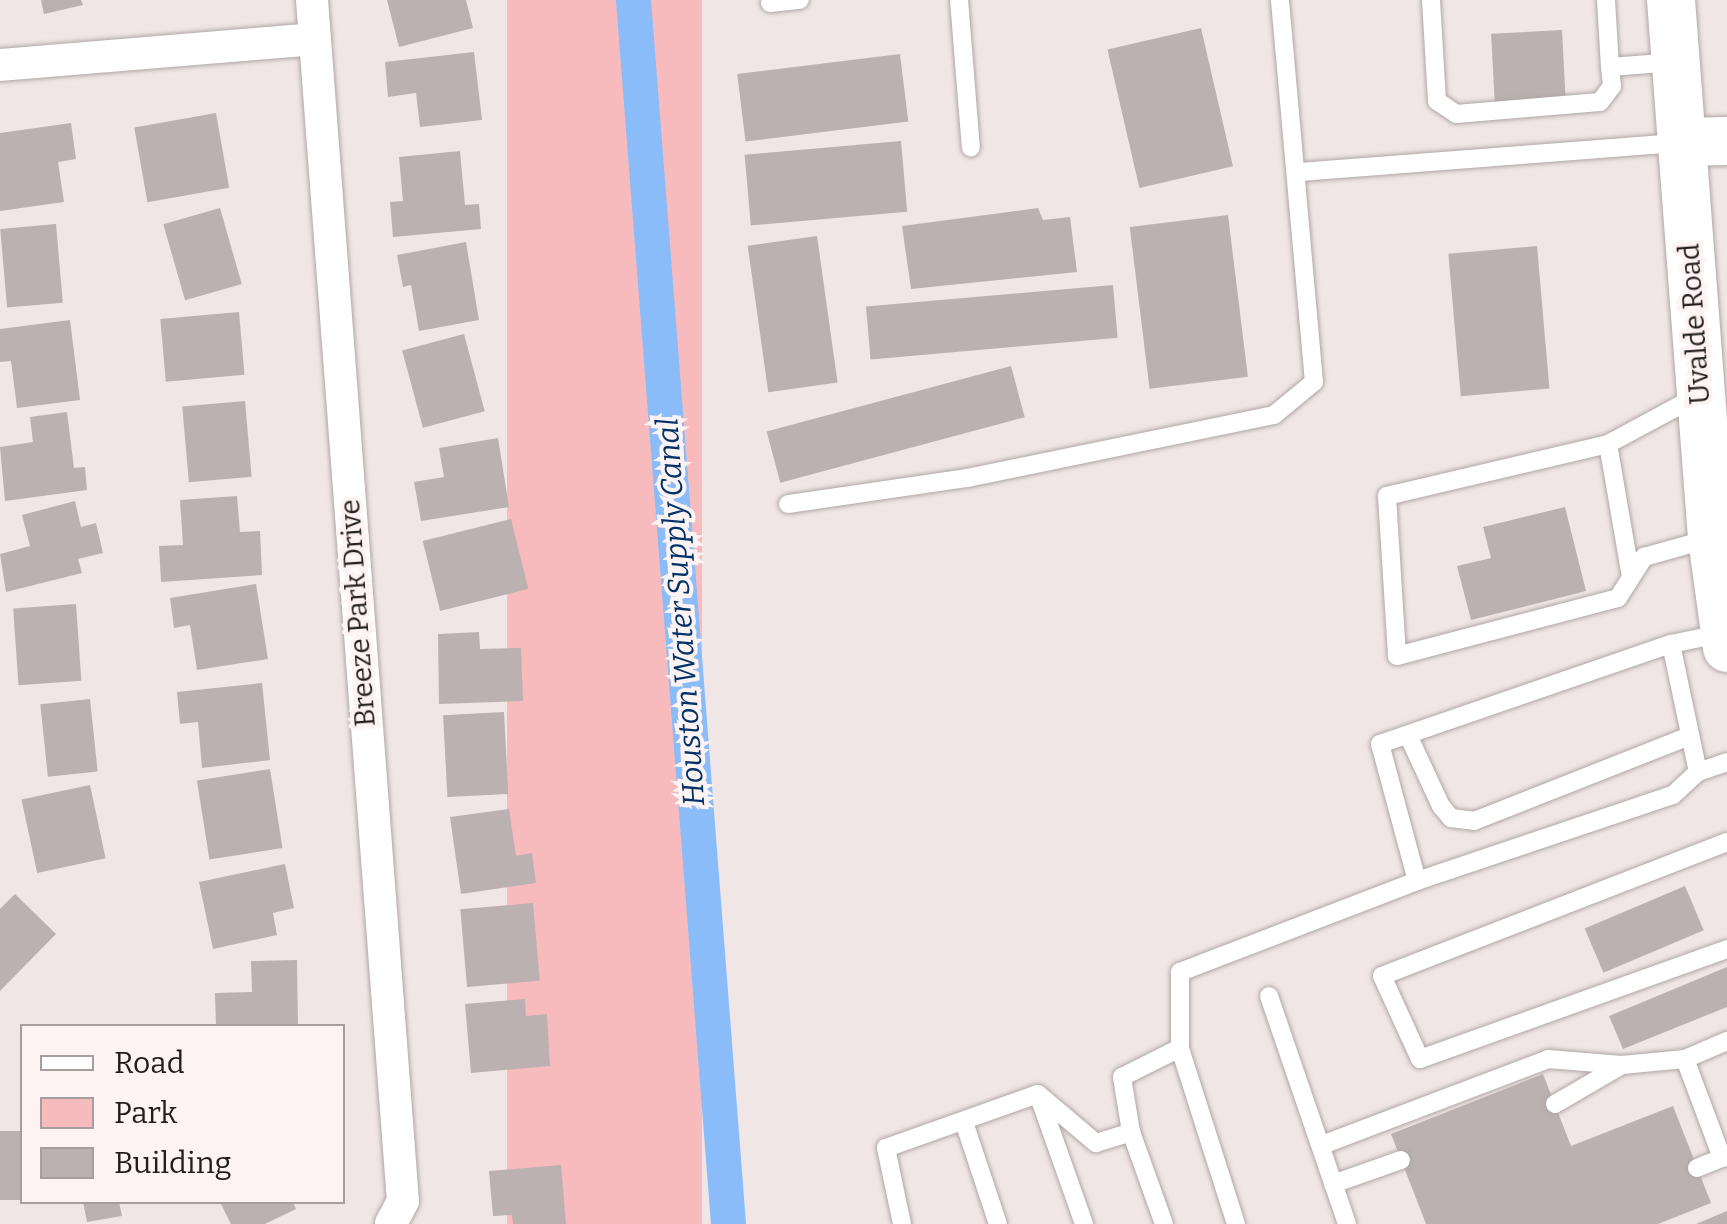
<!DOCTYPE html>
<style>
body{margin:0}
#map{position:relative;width:1727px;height:1224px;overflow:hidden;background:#f0e6e6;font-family:Bitter,serif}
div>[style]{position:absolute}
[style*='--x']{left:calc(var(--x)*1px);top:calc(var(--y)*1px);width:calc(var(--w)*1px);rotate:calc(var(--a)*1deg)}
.green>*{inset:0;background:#f8bbbd;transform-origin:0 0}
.canal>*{height:35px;margin:-17.5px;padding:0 17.5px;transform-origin:17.5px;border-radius:17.5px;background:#8abcfa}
.building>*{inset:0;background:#bbb1b1;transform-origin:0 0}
.roads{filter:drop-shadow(0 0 2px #b0a6a6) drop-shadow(0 0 2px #b0a6a6)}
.lane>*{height:18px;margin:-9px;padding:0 9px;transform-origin:9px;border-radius:9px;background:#fff}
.street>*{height:32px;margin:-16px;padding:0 16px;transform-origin:16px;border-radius:16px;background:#fff}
.secondary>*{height:48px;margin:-24px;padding:0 24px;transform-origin:24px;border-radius:24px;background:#fff}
span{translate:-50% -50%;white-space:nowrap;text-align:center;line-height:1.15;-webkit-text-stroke:8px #fef3f3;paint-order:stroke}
.street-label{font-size:28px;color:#221e1e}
.water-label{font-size:30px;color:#003369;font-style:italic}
.legend{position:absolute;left:20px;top:1024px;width:325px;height:180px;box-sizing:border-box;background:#fef3f3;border:2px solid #a69e9e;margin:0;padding:12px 18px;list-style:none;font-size:30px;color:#221e1e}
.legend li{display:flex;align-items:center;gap:20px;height:50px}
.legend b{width:50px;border:2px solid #a69e9e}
</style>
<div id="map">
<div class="green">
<i style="left:507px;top:0;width:195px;height:1228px"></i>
</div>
<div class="canal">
<i style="--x:633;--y:0;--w:1228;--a:85.56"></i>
</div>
<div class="building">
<i style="clip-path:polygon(41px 0,81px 0,83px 5px,44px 14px)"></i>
<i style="clip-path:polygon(387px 0,466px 0,473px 28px,399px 47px)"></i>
<i style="left:1201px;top:28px;width:142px;height:96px;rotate:77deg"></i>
<i style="left:1562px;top:30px;width:71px;height:71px;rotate:87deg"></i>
<i style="clip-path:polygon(474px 52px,482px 120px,420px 127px,416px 93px,388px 97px,385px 62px)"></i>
<i style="left:900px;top:54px;width:68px;height:164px;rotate:83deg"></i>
<i style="left:216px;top:113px;width:76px;height:83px;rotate:80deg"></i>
<i style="clip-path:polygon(71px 123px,76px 159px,58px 162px,64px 202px,0 211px,0 133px)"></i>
<i style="left:901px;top:141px;width:71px;height:157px;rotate:85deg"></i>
<i style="clip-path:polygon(460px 151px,465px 205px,479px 204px,481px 229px,393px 237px,390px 202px,403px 201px,399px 157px)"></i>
<i style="left:220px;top:208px;width:79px;height:59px;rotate:74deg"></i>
<i style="clip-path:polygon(1038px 208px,1043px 220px,1070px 217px,1077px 272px,911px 289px,902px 226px)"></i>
<i style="left:1228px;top:215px;width:163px;height:99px;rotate:83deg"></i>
<i style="left:56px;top:224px;width:79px;height:56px;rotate:85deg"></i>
<i style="left:817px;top:236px;width:148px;height:70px;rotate:82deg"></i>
<i style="clip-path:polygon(466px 242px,479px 320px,419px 331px,411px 285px,403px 287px,397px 255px)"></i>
<i style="left:1537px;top:246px;width:143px;height:89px;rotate:85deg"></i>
<i style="left:1113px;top:285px;width:53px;height:248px;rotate:85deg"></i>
<i style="left:239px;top:312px;width:63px;height:79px;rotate:85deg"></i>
<i style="clip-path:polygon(70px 320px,80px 400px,17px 408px,11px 361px,0 362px,0 329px)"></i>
<i style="left:464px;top:334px;width:80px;height:64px;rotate:75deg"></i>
<i style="left:1011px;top:366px;width:53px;height:253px;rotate:75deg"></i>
<i style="left:245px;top:401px;width:76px;height:63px;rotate:85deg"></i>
<i style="clip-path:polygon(67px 412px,74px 468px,85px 467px,87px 490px,5px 501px,0 447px,33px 442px,30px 417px)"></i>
<i style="clip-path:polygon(498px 438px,509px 507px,421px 521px,414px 482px,444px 477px,439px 448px)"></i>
<i style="clip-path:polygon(237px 496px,240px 532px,260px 531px,262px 575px,161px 582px,159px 546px,183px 545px,180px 500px)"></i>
<i style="clip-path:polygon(75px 501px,81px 527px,96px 523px,103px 553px,78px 559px,82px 573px,6px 592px,0 554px,30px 546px,22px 515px)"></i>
<i style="clip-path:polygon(1565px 507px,1586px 591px,1471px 620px,1457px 566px,1491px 558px,1483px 527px)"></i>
<i style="left:511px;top:519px;width:72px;height:91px;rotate:76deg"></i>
<i style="clip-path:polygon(256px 584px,268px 659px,197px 670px,190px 625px,174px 628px,170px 598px)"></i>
<i style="left:76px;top:604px;width:77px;height:63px;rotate:86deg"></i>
<i style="clip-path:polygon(479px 632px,480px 649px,521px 648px,523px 701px,439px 704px,438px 634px)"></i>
<i style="clip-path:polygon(262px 683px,270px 760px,202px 768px,198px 722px,180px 724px,177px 692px)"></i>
<i style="left:90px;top:699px;width:73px;height:50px;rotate:84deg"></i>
<i style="left:504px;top:712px;width:82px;height:61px;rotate:87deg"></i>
<i style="left:270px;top:769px;width:80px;height:74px;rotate:81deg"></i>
<i style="left:90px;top:785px;width:75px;height:70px;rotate:78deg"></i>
<i style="clip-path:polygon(509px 809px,516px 856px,532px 853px,536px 883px,461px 894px,450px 817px)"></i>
<i style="clip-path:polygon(285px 864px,294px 908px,273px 913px,277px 935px,213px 949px,199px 882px)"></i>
<i style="left:1685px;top:886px;width:48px;height:109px;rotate:67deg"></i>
<i style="clip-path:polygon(15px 894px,56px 934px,0 991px,0 909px)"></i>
<i style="left:533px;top:903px;width:78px;height:73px;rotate:85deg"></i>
<i style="clip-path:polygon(297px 960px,298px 1026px,216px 1026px,215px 993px,252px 992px,251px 961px)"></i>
<i style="clip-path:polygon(1727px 967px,1727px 1007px,1623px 1049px,1609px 1016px)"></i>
<i style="clip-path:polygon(525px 999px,526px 1016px,547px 1014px,550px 1066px,471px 1073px,465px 1004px)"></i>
<i style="clip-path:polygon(1543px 1074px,1571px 1146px,1673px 1106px,1711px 1203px,1658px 1224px,1426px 1224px,1391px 1134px)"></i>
<i style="left:22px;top:1131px;width:69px;height:22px;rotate:90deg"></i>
<i style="clip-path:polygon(561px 1165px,566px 1224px,513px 1224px,512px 1215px,493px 1216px,489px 1171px)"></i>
<i style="clip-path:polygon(83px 1202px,119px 1202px,122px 1216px,87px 1222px)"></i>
<i style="clip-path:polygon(220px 1202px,293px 1202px,296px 1209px,265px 1224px,231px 1224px)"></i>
<i style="clip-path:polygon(1727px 1211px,1727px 1224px,1696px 1224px)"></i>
</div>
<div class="roads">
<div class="lane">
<i style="--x:959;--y:0;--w:148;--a:85.4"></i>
<i style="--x:1431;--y:0;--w:101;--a:86.6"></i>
<i style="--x:1437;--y:101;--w:23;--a:34"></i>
<i style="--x:1456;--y:114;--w:144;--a:-4.8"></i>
<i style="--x:1600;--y:102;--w:20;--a:-53"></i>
<i style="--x:1612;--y:86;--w:19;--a:-96"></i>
<i style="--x:1606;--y:0;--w:67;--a:86.6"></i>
<i style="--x:1610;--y:67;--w:65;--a:-4.4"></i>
<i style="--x:770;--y:3;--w:30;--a:-6"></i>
<i style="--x:1299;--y:172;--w:380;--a:-4.4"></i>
<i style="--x:1699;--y:395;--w:103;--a:151.7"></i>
<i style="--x:1608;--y:444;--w:227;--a:166.8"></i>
<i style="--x:1387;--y:496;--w:160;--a:86.4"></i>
<i style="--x:1397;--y:656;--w:228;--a:-14.7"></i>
<i style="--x:1618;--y:598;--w:49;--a:-57.6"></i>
<i style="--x:1644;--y:557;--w:71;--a:-15.6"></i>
<i style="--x:1608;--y:444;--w:135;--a:80.2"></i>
<i style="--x:788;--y:504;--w:181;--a:-8.3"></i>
<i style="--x:967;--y:478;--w:313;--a:-11.6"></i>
<i style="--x:1274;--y:415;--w:52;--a:-39.5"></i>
<i style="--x:1314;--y:382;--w:384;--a:-95.1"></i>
<i style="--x:1671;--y:644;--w:54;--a:-11.7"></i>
<i style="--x:1408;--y:735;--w:78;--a:65.1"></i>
<i style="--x:1441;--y:806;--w:16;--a:50"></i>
<i style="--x:1451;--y:818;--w:23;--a:7"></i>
<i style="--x:1474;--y:821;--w:232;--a:-21.5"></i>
<i style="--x:1727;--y:842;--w:370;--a:158.8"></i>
<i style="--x:1382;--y:976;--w:91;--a:65.4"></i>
<i style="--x:1420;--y:1059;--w:326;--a:-19.7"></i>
<i style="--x:1417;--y:881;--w:142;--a:-105.1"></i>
<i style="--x:1380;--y:744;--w:308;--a:-19"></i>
<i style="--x:1671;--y:644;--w:131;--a:78.1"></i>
<i style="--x:1269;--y:996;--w:241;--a:71.1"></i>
<i style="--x:1685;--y:1059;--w:106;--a:69.5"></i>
<i style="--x:1038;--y:1094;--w:138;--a:70.5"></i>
<i style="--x:1039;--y:1095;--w:75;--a:40.1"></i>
<i style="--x:1096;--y:1143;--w:37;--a:-17"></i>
<i style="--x:1555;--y:1104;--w:78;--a:-30.2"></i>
<i style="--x:965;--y:1125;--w:104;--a:71.6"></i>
<i style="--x:1322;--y:1145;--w:242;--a:-20.8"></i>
<i style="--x:1548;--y:1059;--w:74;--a:4.6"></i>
<i style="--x:1622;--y:1065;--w:63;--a:-5.4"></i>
<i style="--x:1685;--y:1059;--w:46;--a:-23.2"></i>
<i style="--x:1697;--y:1168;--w:32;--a:-22"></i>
<i style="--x:1333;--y:1184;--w:72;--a:-19.4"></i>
<i style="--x:902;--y:1224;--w:78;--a:-101.9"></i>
<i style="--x:886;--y:1148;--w:161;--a:-19.6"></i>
<i style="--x:1164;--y:1224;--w:98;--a:-109.7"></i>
<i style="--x:1131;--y:1132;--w:56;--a:-99.3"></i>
<i style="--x:1122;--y:1077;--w:65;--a:-26.6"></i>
<i style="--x:1236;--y:1224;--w:185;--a:-107.7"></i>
<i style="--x:1180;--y:1048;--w:76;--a:-90"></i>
<i style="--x:1180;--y:972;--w:254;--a:-21"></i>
<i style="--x:1417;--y:881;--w:270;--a:-18.6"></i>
<i style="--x:1673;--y:795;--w:34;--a:-43"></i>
<i style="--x:1698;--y:772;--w:31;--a:-19"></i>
</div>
<div class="street">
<i style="--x:312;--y:0;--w:1204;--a:85.67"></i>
<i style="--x:403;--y:1201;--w:26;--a:118"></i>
<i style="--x:0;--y:65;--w:316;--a:-4.7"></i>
</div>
<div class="secondary">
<i style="--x:1671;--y:0;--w:540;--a:85.64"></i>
<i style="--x:1712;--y:538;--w:111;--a:82.2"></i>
<i style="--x:1682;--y:142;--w:45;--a:-1.3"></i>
</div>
</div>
<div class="street-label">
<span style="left:1695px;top:324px;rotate:-94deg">Uvalde Road</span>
<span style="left:358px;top:613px;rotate:-94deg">Breeze Park Drive</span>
</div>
<div class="water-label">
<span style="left:681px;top:612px;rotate:-94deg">Houston Water Supply Canal</span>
</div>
<ul class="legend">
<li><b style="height:12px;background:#fff"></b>Road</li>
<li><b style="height:28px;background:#f8bbbd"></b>Park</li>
<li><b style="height:28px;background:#bbb1b1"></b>Building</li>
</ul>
</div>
